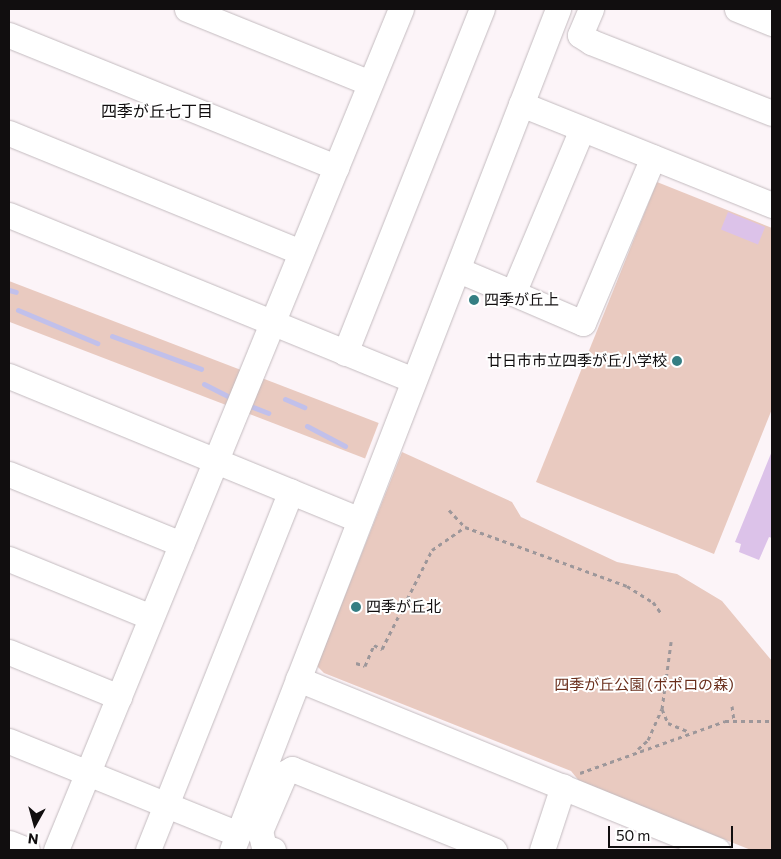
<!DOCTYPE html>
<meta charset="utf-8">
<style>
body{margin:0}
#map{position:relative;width:781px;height:859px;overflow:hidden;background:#fcf4f8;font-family:Commissioner,"Noto Sans JP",sans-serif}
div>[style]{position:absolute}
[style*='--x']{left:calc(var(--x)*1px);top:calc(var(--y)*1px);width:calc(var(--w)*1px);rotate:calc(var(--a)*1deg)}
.green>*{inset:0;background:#e9cac0;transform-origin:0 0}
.stream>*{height:5px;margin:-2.5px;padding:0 2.5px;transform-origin:2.5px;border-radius:2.5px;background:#c1c0eb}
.building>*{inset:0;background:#dcc2e9;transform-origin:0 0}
.path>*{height:3px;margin-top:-1.5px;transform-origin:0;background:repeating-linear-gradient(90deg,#9d979a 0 4px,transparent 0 8px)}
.roads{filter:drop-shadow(0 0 1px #c3bbbf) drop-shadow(0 0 1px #c3bbbf)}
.minor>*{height:25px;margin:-12.5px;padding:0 12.5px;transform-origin:12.5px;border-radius:12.5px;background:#fff}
.dots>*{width:14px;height:14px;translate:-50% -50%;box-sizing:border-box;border:2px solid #fff;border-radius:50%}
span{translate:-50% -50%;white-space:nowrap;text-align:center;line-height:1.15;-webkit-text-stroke:4px #fff;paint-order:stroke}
.poi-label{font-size:15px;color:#110e0f}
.left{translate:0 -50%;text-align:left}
.right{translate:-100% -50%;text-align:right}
.park-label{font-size:15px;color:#6a2f1c}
.neighbourhood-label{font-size:16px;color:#110e0f}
.frame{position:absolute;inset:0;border:10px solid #110e0f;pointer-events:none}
.north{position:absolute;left:10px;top:799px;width:50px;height:50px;-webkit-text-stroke:4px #fff;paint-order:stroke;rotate:187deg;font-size:14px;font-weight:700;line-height:20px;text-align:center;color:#110e0f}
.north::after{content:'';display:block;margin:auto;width:18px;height:22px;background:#110e0f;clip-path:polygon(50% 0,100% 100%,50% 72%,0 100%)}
.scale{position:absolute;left:608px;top:826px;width:125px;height:22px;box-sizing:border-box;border:2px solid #110e0f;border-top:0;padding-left:6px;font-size:15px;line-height:18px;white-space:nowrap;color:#110e0f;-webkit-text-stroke:4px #fff;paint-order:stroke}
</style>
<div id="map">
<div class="green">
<i style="clip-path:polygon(657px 182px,772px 228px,772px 409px,714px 554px,536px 482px)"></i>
<i style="left:9px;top:281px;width:396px;height:38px;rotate:21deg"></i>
<i style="clip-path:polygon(402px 452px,512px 502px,521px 517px,617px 562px,677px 574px,722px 601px,772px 661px,772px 850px,751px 850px,580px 782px,571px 771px,324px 673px,317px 666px)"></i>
</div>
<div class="stream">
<i style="--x:9;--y:290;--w:7;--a:16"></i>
<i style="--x:18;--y:310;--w:86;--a:22.7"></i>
<i style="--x:112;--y:336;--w:95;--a:20.3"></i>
<i style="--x:204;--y:384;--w:33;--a:27"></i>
<i style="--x:285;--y:399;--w:21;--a:23"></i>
<i style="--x:245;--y:404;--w:25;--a:21"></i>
<i style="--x:307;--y:426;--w:43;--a:27.8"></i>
</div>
<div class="building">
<i style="left:728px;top:212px;width:40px;height:19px;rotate:22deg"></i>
<i style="clip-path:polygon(772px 451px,772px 538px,769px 537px,759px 560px,739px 552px,741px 544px,735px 542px)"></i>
</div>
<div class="path">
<i style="--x:449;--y:510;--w:23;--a:47"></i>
<i style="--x:465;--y:527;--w:172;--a:20"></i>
<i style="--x:627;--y:586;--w:31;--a:32"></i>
<i style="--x:653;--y:602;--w:14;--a:54"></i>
<i style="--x:356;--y:663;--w:9;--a:18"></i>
<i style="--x:365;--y:666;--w:23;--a:-67"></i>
<i style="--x:374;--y:645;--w:9;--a:27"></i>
<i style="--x:382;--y:649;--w:111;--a:-63.2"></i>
<i style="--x:432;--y:550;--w:40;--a:-34.9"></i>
<i style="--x:732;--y:706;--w:14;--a:82"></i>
<i style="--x:662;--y:709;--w:15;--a:67"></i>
<i style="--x:668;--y:723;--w:23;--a:23"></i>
<i style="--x:638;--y:749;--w:13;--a:-42"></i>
<i style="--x:648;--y:740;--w:34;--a:-66"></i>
<i style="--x:662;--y:709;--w:68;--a:-82.3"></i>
<i style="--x:580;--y:773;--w:154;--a:-19.7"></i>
<i style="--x:725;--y:721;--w:47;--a:0"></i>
</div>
<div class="roads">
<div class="minor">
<i style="--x:187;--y:9;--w:197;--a:22"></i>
<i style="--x:591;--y:9;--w:28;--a:113"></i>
<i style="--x:580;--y:35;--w:13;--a:32"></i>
<i style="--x:591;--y:42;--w:194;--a:21.4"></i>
<i style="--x:737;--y:9;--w:38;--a:22"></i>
<i style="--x:9;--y:35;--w:353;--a:22"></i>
<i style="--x:521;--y:104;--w:271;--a:21.9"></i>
<i style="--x:582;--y:129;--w:178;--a:112.8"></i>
<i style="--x:513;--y:293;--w:76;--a:23.2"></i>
<i style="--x:583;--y:323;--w:180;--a:-67.1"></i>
<i style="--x:9;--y:133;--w:315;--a:22.2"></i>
<i style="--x:9;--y:215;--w:437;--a:22.2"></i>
<i style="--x:468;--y:274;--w:49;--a:22.9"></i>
<i style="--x:345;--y:353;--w:370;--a:-68.3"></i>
<i style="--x:9;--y:376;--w:379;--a:22.3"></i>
<i style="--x:9;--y:474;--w:186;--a:22.1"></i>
<i style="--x:9;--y:559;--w:153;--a:22.2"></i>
<i style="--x:9;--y:652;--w:119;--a:22.2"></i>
<i style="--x:298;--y:679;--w:453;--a:22.2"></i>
<i style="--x:9;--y:741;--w:247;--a:22.1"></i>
<i style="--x:9;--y:843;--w:19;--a:21"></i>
<i style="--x:56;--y:850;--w:909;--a:-67.7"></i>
<i style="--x:148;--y:850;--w:386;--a:-68.3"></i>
<i style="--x:232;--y:850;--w:902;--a:-68.81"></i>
<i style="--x:273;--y:850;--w:9;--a:-162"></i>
<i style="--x:264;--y:847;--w:16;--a:-104"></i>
<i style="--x:260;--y:831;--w:63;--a:-66.7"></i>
<i style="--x:285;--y:773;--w:8;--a:-30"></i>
<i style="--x:292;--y:769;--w:218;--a:21.9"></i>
<i style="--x:542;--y:850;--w:67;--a:-71.8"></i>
</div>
</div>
<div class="dots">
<i style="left:474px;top:300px;background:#357e83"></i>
<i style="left:677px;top:361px;background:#357e83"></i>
<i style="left:356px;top:607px;background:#357e83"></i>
</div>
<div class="poi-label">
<span class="left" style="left:484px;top:300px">四季が丘上</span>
<span class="right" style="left:667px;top:361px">廿日市市立四季が丘小学校</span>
<span class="left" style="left:366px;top:607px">四季が丘北</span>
</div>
<div class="park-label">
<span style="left:644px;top:685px">四季が丘公園 (ポポロの森)</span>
</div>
<div class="neighbourhood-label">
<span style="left:157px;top:111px">四季が丘七丁目</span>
</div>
<div class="frame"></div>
<div class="north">N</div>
<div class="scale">50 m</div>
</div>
